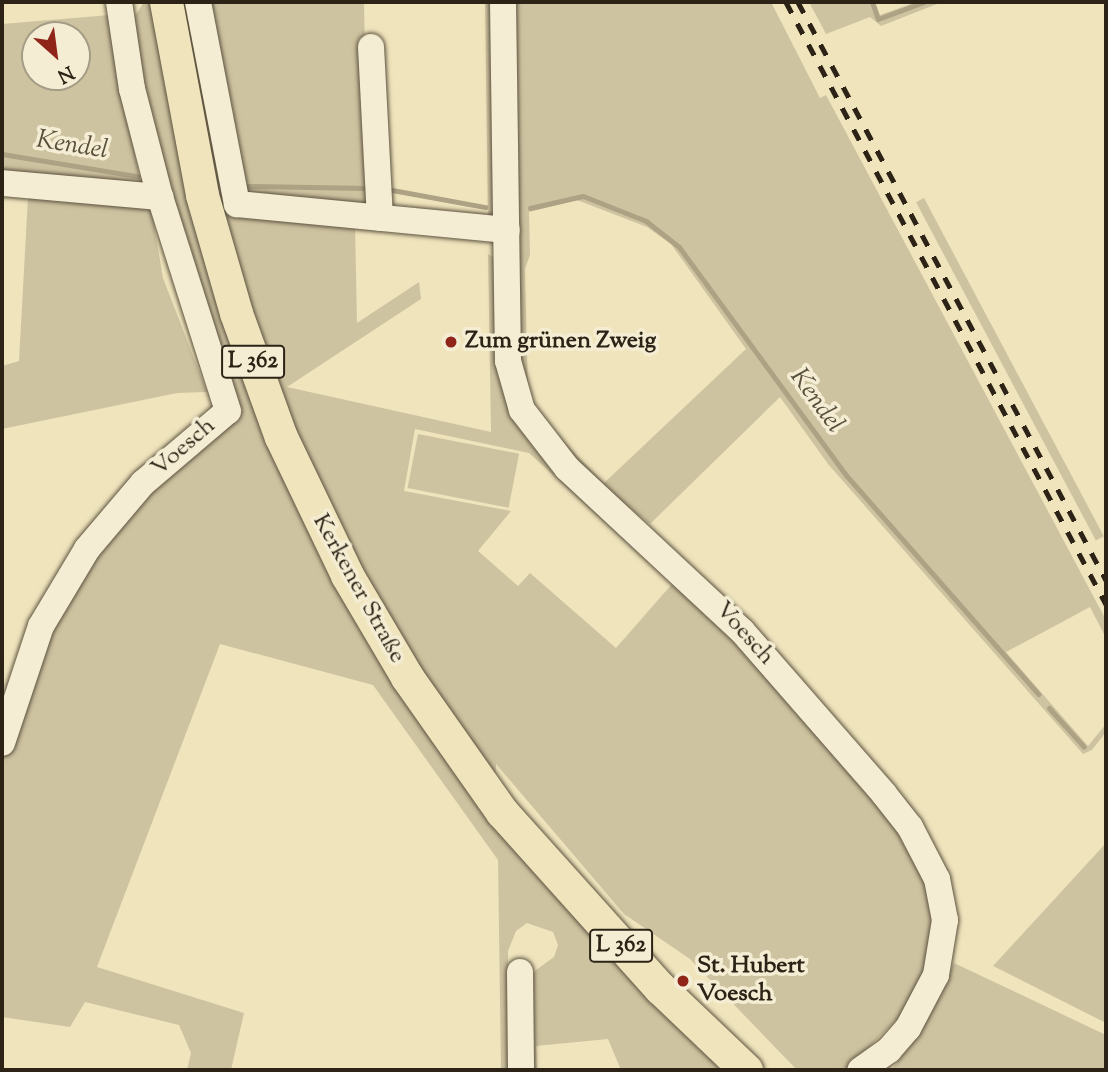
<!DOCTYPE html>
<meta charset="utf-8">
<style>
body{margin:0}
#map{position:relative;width:1108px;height:1072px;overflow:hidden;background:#efe4bc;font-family:"Sorts Mill Goudy",serif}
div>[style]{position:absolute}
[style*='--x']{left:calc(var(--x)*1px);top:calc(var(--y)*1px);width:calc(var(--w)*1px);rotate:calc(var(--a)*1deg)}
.green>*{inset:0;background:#cec3a0;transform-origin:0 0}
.stream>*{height:5px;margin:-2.5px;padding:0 2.5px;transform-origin:2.5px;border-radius:2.5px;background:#ada284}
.roads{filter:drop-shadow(0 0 2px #5d5340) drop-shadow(0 0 2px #5d5340)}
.minor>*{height:26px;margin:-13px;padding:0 13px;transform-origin:13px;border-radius:13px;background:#f5edd3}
.major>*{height:33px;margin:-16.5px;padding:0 16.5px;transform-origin:16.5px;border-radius:16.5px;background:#efe4bc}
.rail>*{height:5px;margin-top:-2.5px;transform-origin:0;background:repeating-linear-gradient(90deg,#2c2316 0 12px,transparent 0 24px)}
.dots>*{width:19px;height:19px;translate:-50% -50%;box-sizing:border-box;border:4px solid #f5edd3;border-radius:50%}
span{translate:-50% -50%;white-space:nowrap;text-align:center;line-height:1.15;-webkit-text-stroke:7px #f5edd3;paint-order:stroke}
.shield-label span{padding:2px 5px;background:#f5edd3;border:2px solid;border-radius:5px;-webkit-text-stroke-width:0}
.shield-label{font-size:23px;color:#2c2316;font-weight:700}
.poi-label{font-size:24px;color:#2c2316;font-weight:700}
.left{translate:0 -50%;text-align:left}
.street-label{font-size:24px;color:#2c2316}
.water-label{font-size:26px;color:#594f3c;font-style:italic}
.frame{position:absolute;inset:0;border:4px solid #2c2316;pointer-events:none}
.north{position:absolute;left:21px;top:21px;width:70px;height:70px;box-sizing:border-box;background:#f5edd3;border:2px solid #a59c87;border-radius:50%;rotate:152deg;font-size:19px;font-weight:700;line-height:28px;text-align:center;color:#2c2316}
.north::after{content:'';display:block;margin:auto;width:24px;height:32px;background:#8f2418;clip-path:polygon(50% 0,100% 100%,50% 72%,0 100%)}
</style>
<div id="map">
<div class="green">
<i style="clip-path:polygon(144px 2px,159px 2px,171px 86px,350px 593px,720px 1070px,621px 1070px,608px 1039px,536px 1046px,537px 1070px,528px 1070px,528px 982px,536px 970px,554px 957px,558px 945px,553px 932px,527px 923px,516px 931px,508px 951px,510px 1070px,501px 1070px,498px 860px,373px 685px,220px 644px,97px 967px,244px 1013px,231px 1070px,187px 1070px,191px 1053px,179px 1025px,85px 1002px,70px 1027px,2px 1017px,2px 763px,47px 624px,120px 516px,238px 413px,180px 242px,129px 25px)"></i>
<i style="clip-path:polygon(evenodd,179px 2px,196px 12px,232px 210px,355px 223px,357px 323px,419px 282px,421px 299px,287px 387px,491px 432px,488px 254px,499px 261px,505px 391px,701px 599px,895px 822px,933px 900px,931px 957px,907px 1009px,846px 1070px,797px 1070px,690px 959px,624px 914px,496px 764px,495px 786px,432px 694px,312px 484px,226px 241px,179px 2px,415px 429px,529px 453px,672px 584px,616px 648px,530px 573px,518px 586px,478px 551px,511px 511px,404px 491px,415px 429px)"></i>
<i style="clip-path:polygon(209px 2px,364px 2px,368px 210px,247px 199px)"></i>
<i style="clip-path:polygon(485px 2px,495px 2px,500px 216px,488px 222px)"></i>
<i style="clip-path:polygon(evenodd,510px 2px,771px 2px,820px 98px,826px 95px,1106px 620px,1106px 638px,1090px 607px,1006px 652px,1088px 746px,1106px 724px,1106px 732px,1092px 750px,1083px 754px,828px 464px,780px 397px,650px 524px,578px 467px,543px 431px,520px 384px,516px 361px,510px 2px,577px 200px,647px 227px,671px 244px,746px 349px,604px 483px,533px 410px,528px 393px,525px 269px,530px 255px,529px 212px,577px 200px)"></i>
<i style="clip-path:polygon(809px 2px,875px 2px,880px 15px,916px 2px,942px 2px,881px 26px,870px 17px,826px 34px)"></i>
<i style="clip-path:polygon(evenodd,110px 15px,141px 188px,2px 174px,2px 24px,110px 15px,35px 35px,77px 35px,77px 77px,35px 77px,35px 35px)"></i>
<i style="clip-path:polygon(28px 197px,144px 202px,152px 213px,163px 278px,207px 392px,177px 393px,2px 429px,2px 366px,19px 361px)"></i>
<i style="left:924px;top:198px;width:383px;height:9px;rotate:62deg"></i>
<i style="left:418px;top:434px;width:103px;height:55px;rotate:11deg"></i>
<i style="clip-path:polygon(1106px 843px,1106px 1023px,993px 966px)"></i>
<i style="clip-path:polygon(954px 963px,1106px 1035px,1106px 1070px,892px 1070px,925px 1023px)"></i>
</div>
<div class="stream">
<i style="--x:872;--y:2;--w:18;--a:71"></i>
<i style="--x:878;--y:19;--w:49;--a:-20.3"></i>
<i style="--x:2;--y:154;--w:137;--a:9.3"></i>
<i style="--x:247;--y:186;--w:118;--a:1"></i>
<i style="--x:392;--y:190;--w:95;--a:10.4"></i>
<i style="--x:530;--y:208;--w:54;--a:-12.8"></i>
<i style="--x:583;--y:196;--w:68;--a:21.6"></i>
<i style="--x:646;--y:221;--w:42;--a:38.2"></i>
<i style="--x:679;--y:247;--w:281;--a:53.8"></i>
<i style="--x:845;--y:474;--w:293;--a:48.7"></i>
<i style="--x:1049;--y:708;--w:52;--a:48.1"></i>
</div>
<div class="roads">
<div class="minor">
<i style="--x:198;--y:2;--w:206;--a:79.1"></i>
<i style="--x:237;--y:204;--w:271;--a:5.5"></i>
<i style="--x:503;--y:2;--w:359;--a:89.2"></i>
<i style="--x:508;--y:361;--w:51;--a:74.1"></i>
<i style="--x:522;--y:410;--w:73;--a:52.2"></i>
<i style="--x:567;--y:468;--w:239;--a:43"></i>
<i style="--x:742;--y:631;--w:216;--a:48.9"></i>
<i style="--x:884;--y:794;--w:42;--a:51.8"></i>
<i style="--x:910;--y:827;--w:59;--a:62.6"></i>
<i style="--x:937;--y:879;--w:42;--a:79"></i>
<i style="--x:945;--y:920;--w:56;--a:99.3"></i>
<i style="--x:936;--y:975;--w:60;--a:117.8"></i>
<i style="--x:908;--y:1028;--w:29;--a:131"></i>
<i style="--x:889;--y:1050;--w:35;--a:145"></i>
<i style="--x:371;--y:47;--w:171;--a:87"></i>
<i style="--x:2;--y:183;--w:159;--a:5.1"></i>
<i style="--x:2;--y:743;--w:123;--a:-71.6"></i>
<i style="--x:41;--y:626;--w:90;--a:-59.1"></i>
<i style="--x:87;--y:549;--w:87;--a:-49.7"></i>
<i style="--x:143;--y:483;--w:111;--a:-40.3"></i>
<i style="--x:228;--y:411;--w:225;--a:-107.6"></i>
<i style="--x:160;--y:197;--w:112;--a:-104.5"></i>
<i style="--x:132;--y:89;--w:88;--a:-98.5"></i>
<i style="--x:520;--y:972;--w:98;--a:89.4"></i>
</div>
<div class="major">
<i style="--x:166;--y:2;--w:196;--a:79.4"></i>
<i style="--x:202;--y:195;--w:123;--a:73.9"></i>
<i style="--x:236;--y:313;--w:132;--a:70.1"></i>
<i style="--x:281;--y:437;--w:153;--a:64.4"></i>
<i style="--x:347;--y:575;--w:118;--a:59.5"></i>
<i style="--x:407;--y:677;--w:165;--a:54.9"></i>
<i style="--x:502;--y:812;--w:237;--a:48.1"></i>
<i style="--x:660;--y:988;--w:119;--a:43.6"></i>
</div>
</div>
<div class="rail">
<i style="--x:786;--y:2;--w:682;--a:62.01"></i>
<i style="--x:798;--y:2;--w:655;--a:61.95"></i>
</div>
<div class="dots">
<i style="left:451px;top:342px;background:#8f2418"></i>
<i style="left:683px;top:981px;background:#8f2418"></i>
</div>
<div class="shield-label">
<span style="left:253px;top:362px">L 362</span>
<span style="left:621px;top:946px">L 362</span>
</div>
<div class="poi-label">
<span class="left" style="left:465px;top:342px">Zum grünen Zweig</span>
<span class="left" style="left:697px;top:981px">St. Hubert<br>Voesch</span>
</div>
<div class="street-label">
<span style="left:184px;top:448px;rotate:-41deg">Voesch</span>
<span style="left:358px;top:589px;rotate:61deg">Kerkener Straße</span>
<span style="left:744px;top:634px;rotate:48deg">Voesch</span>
</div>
<div class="water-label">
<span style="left:72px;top:146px;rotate:9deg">Kendel</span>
<span style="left:816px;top:401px;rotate:54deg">Kendel</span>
</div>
<div class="frame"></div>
<div class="north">N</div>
</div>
